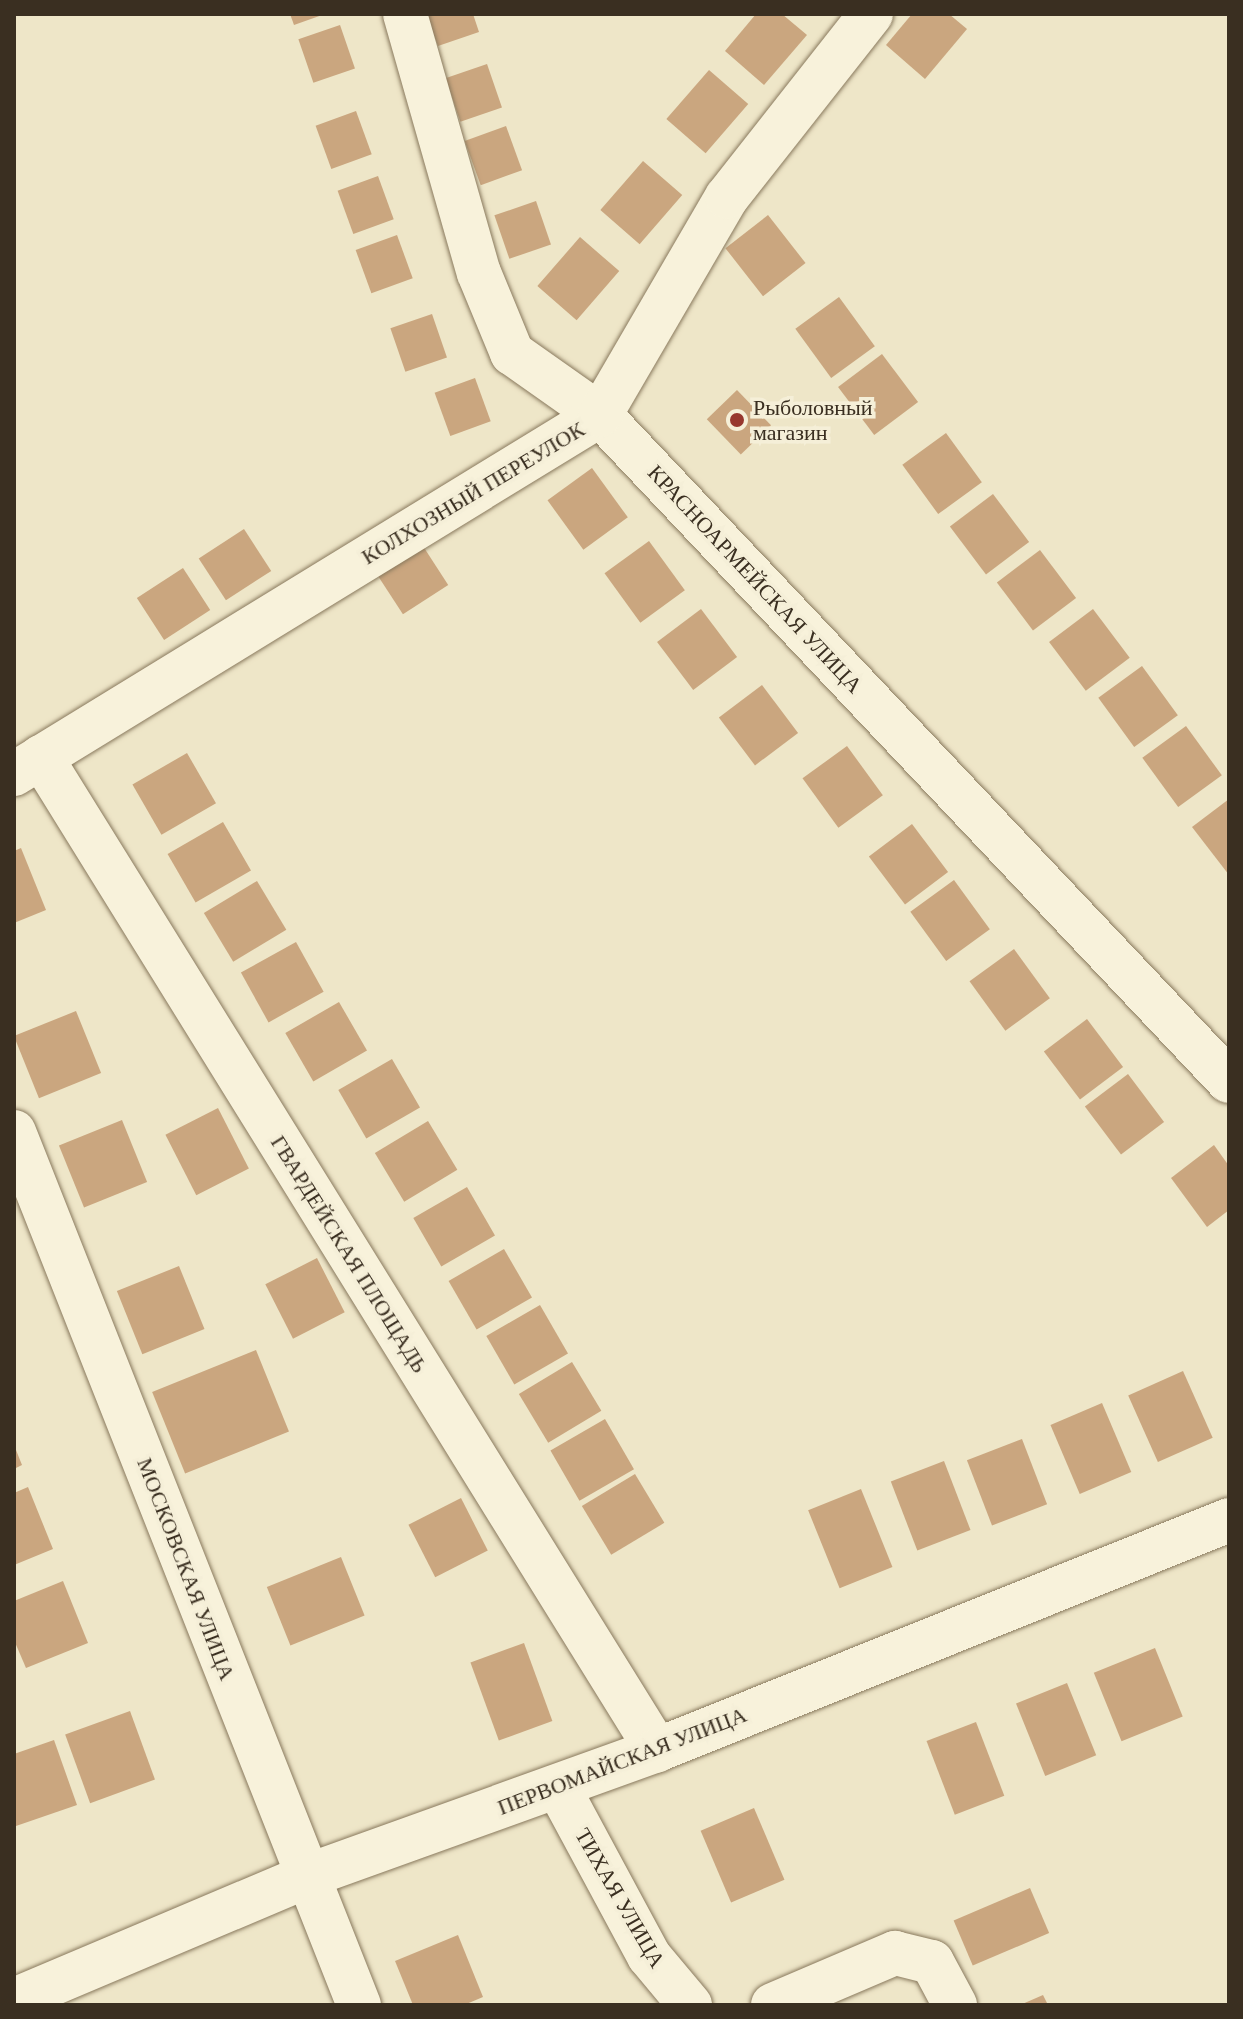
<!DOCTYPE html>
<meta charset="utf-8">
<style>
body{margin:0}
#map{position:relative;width:1243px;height:2019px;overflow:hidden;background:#eee6c8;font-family:"Times New Roman",serif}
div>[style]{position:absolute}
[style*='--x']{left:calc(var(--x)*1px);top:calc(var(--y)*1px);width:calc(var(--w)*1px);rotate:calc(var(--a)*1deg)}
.building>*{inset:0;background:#caa67f;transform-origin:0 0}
.roads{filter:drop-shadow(0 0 2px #89795d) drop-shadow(0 0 2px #89795d)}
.minor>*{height:44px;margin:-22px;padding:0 22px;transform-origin:22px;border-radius:22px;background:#f8f2db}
.dots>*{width:22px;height:22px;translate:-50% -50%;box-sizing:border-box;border:4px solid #f5efd8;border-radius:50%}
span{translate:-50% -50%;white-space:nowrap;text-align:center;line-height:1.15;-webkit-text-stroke:7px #f5efd8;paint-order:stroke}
.poi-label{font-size:22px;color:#3a2f21}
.left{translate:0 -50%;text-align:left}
.street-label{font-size:22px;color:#3a2f21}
.frame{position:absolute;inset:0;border:16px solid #3a2f21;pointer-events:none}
</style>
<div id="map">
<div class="building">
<i style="clip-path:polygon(290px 14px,325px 14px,294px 25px)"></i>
<i style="clip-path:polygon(426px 14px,473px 14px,479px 32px,438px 46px)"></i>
<i style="clip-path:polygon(756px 14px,782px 14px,807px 35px,764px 85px,725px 51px)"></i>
<i style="clip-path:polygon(912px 14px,949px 14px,967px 29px,925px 79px,886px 45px)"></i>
<i style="left:340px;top:25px;width:46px;height:44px;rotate:71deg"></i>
<i style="left:487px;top:64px;width:46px;height:44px;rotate:71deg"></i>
<i style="left:709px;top:70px;width:52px;height:65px;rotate:41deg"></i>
<i style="left:356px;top:111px;width:46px;height:43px;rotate:70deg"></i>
<i style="left:506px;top:126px;width:47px;height:44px;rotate:70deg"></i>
<i style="left:643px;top:161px;width:52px;height:65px;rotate:41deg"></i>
<i style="left:378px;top:176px;width:46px;height:43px;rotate:70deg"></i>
<i style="left:536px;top:201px;width:46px;height:44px;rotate:71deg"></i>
<i style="left:768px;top:215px;width:61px;height:54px;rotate:52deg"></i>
<i style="left:397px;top:235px;width:46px;height:44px;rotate:70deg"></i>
<i style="left:580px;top:237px;width:52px;height:65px;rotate:41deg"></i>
<i style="left:839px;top:297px;width:61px;height:54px;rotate:54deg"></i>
<i style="left:432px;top:314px;width:46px;height:44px;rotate:71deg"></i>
<i style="left:882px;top:354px;width:60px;height:55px;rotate:53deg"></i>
<i style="left:475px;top:378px;width:46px;height:43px;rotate:70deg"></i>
<i style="left:737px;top:390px;width:49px;height:42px;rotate:46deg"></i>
<i style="left:946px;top:433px;width:61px;height:54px;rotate:54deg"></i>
<i style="left:592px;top:468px;width:61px;height:55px;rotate:54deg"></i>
<i style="left:993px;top:494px;width:60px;height:54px;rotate:53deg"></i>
<i style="left:244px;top:529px;width:50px;height:54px;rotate:57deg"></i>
<i style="left:649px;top:541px;width:61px;height:55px;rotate:54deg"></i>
<i style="left:421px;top:543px;width:50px;height:54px;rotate:57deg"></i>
<i style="left:1040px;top:550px;width:60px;height:54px;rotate:53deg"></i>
<i style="left:183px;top:568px;width:50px;height:55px;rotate:57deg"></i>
<i style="left:701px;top:609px;width:60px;height:55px;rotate:53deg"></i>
<i style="left:1093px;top:609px;width:61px;height:55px;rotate:53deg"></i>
<i style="left:1142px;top:666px;width:61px;height:54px;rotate:54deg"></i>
<i style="left:762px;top:685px;width:60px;height:54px;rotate:53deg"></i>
<i style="left:1186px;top:726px;width:61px;height:54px;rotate:54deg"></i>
<i style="left:847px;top:746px;width:61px;height:55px;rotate:54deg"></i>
<i style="left:187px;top:753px;width:58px;height:63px;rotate:60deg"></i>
<i style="clip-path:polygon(1229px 799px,1229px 875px,1192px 827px)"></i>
<i style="left:223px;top:822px;width:56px;height:64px;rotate:60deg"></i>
<i style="left:912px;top:824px;width:60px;height:54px;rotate:53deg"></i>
<i style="clip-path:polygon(21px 848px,46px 910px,14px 923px,14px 851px)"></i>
<i style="left:954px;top:880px;width:61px;height:54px;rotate:54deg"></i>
<i style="left:257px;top:881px;width:57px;height:62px;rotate:59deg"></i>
<i style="left:296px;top:942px;width:57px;height:63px;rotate:61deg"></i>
<i style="left:1014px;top:949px;width:61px;height:55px;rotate:54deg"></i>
<i style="left:339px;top:1002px;width:56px;height:62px;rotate:60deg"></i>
<i style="left:76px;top:1011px;width:67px;height:67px;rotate:68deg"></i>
<i style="left:1087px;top:1019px;width:60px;height:54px;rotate:53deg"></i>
<i style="left:392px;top:1059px;width:56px;height:62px;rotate:60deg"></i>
<i style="left:1128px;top:1074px;width:60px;height:54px;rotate:53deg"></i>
<i style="left:218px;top:1108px;width:68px;height:59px;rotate:63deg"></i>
<i style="left:122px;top:1120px;width:67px;height:68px;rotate:68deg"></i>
<i style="left:428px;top:1121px;width:57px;height:62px;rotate:59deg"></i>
<i style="clip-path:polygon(1214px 1145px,1229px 1166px,1229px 1210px,1207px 1227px,1171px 1178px)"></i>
<i style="left:467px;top:1187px;width:56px;height:62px;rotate:60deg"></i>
<i style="left:504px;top:1249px;width:56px;height:64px;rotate:60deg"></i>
<i style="left:317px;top:1258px;width:61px;height:58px;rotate:63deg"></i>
<i style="left:179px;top:1266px;width:68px;height:67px;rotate:68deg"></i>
<i style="left:540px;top:1305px;width:56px;height:62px;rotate:60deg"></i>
<i style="left:256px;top:1350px;width:88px;height:112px;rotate:68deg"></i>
<i style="left:572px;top:1362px;width:57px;height:62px;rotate:59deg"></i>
<i style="left:1183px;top:1371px;width:73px;height:60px;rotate:66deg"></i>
<i style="left:1102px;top:1403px;width:75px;height:56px;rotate:67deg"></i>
<i style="left:605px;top:1419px;width:58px;height:63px;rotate:60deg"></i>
<i style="left:1022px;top:1439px;width:70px;height:59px;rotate:69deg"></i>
<i style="clip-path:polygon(14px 1445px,22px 1465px,14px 1469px)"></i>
<i style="left:944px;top:1461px;width:74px;height:57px;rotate:69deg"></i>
<i style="left:635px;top:1474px;width:57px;height:62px;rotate:59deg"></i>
<i style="clip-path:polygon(28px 1487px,53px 1549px,14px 1565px,14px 1493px)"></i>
<i style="left:861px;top:1489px;width:84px;height:57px;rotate:68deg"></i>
<i style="left:461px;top:1498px;width:59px;height:59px;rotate:63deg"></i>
<i style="left:341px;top:1557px;width:63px;height:80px;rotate:68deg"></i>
<i style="clip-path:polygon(63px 1581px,88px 1643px,26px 1668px,14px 1640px,14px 1601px)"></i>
<i style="left:524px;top:1643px;width:83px;height:57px;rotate:70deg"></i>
<i style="left:1155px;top:1648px;width:74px;height:66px;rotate:68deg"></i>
<i style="left:1067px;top:1683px;width:78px;height:55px;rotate:68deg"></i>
<i style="left:130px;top:1711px;width:73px;height:69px;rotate:70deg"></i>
<i style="left:976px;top:1722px;width:79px;height:53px;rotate:69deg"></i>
<i style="clip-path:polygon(54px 1740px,77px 1805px,16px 1826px,14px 1754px)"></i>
<i style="left:754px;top:1808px;width:78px;height:58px;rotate:67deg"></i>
<i style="left:1030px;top:1888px;width:49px;height:83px;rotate:67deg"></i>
<i style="clip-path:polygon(458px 1935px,483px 1997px,464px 2005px,413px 2005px,395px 1961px)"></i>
<i style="clip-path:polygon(1043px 1995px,1048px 2005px,1020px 2005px)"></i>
</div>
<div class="roads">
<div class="minor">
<i style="--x:405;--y:14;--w:269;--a:74.1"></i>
<i style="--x:479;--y:273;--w:87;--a:67.6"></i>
<i style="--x:512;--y:353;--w:108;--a:35.2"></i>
<i style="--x:600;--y:415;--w:916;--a:46.64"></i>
<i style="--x:41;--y:757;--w:1169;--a:58.19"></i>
<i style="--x:14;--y:774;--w:687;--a:-31.49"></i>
<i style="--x:600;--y:415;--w:252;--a:-59.8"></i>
<i style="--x:727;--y:197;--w:233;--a:-51.8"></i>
<i style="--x:14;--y:1132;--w:939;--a:68.44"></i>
<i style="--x:558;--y:1787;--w:192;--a:61.7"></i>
<i style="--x:649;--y:1956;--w:64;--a:50.1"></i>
<i style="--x:14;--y:2000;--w:318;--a:-22.9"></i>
<i style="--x:307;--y:1876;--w:372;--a:-19.8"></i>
<i style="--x:657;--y:1750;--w:617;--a:-21.9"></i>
<i style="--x:773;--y:2005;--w:133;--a:-23.1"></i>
<i style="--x:895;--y:1953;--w:38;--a:14"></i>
<i style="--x:932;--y:1962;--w:49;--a:61.9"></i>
</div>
</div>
<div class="dots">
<i style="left:737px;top:420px;background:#97382f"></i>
</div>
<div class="poi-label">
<span class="left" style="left:753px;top:420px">Рыболовный<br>магазин</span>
</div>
<div class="street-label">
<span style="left:473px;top:493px;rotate:-31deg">КОЛХОЗНЫЙ ПЕРЕУЛОК</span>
<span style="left:755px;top:579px;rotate:47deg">КРАСНОАРМЕЙСКАЯ УЛИЦА</span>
<span style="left:349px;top:1254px;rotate:58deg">ГВАРДЕЙСКАЯ ПЛОЩАДЬ</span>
<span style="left:186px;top:1569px;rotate:69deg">МОСКОВСКАЯ УЛИЦА</span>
<span style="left:622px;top:1761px;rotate:-21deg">ПЕРВОМАЙСКАЯ УЛИЦА</span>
<span style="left:620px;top:1898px;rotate:60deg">ТИХАЯ УЛИЦА</span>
</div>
<div class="frame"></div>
</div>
